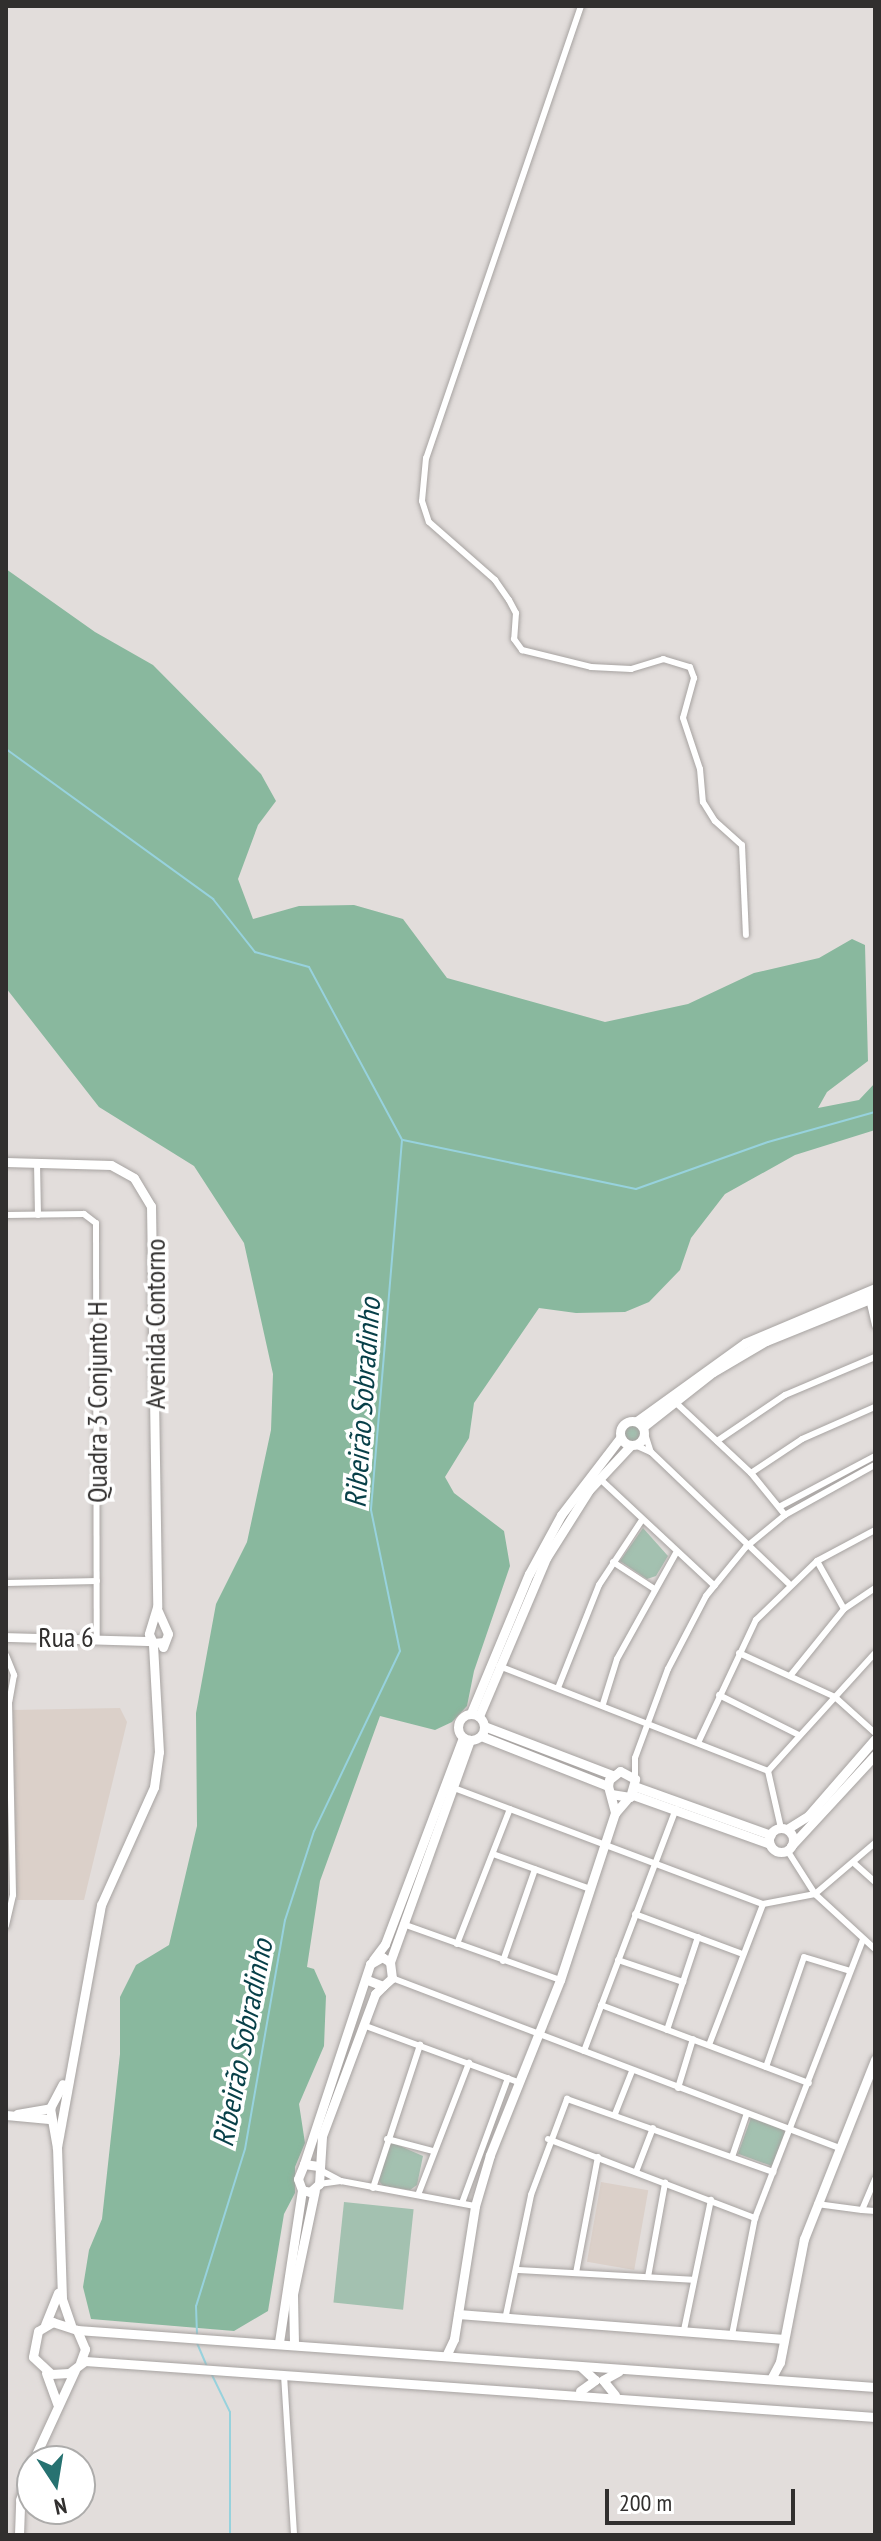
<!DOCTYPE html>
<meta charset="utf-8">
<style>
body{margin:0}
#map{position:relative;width:881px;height:2541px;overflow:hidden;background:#e2dddb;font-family:"PT Sans Narrow",sans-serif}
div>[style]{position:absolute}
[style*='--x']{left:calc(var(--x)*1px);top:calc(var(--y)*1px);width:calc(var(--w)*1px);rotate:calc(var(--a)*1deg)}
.built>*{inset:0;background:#dbd0c9;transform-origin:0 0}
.green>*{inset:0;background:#a3c1b0;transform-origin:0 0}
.round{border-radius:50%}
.forest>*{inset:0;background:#89b89e}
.stream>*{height:2px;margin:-1px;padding:0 1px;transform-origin:1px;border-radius:1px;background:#97d2dd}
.roads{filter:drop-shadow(0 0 2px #a7a3a1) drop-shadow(0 0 2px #a7a3a1)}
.street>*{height:6px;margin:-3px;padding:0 3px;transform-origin:3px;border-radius:3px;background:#fff}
.secondary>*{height:9px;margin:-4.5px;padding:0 4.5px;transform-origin:4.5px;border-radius:4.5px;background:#fff}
.secondary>.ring{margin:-4.5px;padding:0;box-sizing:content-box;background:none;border:9px solid #fff;border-radius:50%}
span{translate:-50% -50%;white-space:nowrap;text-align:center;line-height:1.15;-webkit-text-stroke:7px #fff;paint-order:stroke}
.street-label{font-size:28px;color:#312f2e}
.water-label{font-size:30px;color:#073f48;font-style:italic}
.frame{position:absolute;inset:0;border:8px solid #312f2e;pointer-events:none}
.north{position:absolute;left:16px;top:2445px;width:80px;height:80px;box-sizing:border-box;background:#fff;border:2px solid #adacab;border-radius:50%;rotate:168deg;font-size:22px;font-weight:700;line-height:32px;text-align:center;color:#312f2e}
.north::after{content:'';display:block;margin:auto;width:28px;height:36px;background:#277271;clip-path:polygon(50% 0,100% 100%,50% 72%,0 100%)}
.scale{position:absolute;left:605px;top:2489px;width:190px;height:36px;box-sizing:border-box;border:4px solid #312f2e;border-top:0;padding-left:10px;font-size:24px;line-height:28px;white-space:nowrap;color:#312f2e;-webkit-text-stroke:6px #fff;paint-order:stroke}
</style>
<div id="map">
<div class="built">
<i style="clip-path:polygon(120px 1708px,127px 1722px,84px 1900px,17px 1900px,13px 1710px)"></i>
<i style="left:601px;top:2182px;width:48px;height:81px;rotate:10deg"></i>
</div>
<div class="green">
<i class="round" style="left:621px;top:1422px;width:22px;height:22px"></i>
<i style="clip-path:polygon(643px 1528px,668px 1556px,656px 1576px,647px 1579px,620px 1561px)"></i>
<i style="left:751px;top:2118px;width:37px;height:38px;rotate:20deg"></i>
<i style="clip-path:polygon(393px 2143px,423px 2156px,417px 2185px,410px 2190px,383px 2186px,379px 2181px,388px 2146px)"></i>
<i style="left:344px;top:2202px;width:70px;height:101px;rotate:6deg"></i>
</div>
<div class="forest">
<i style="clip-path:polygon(6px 569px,95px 632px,153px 665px,261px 774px,276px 801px,258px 825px,238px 879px,253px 919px,299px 906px,354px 905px,403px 919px,447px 978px,605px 1022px,688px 1004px,754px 973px,819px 958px,852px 939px,865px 945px,868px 1061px,827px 1092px,818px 1108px,859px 1100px,875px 1083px,875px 1130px,795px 1155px,725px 1194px,691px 1238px,680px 1270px,649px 1302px,625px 1312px,576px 1313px,539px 1308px,474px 1403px,469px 1438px,445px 1477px,454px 1493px,504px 1531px,510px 1566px,474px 1671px,467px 1706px,452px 1722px,435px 1730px,380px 1716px,320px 1881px,307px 1967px,314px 1969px,326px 1996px,324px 2046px,299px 2104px,305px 2143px,295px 2167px,295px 2193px,284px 2214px,268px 2311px,234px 2331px,91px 2319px,83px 2287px,89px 2250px,102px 2219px,120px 2054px,120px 1997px,136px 1965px,169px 1945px,197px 1826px,196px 1713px,216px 1604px,247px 1542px,271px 1430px,273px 1374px,244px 1243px,194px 1166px,99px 1107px,6px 988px)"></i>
</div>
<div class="stream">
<i style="--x:6;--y:749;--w:256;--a:35.9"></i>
<i style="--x:213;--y:899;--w:68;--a:51.6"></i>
<i style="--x:255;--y:952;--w:56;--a:15.5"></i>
<i style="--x:309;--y:967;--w:196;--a:61.7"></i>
<i style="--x:402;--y:1140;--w:371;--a:94.8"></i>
<i style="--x:371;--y:1510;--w:144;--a:78.4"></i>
<i style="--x:400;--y:1651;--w:199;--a:115.5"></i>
<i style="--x:314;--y:1831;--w:94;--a:108"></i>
<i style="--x:285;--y:1920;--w:232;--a:99.9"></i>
<i style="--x:245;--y:2149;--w:164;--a:107.3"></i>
<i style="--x:196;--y:2306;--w:30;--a:88"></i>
<i style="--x:403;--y:1140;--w:238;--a:11.9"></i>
<i style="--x:636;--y:1189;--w:140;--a:-19.6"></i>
<i style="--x:768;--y:1142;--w:111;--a:-15.7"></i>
<i style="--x:197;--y:2343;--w:25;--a:67"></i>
<i style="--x:212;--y:2375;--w:41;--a:64.1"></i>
<i style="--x:230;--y:2412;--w:123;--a:90"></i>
</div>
<div class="roads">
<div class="street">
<i style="--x:581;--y:6;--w:478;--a:108.9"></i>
<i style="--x:426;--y:458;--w:43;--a:95.3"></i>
<i style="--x:422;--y:501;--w:22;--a:72"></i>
<i style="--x:429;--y:522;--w:88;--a:41.3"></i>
<i style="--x:495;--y:580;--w:24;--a:55"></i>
<i style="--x:509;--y:600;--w:15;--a:62"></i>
<i style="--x:516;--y:613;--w:26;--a:94"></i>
<i style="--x:514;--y:639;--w:14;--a:54"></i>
<i style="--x:522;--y:650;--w:71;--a:13.8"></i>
<i style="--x:591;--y:667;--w:40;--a:2.9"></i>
<i style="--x:631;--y:669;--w:34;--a:-17"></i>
<i style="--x:663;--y:659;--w:28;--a:17"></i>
<i style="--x:690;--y:667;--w:12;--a:70"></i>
<i style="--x:694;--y:678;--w:41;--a:105.4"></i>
<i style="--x:683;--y:718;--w:54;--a:71.6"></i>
<i style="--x:700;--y:769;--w:33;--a:85"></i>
<i style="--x:703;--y:802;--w:22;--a:58"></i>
<i style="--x:715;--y:821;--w:36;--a:42"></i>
<i style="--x:742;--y:845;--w:90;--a:87.5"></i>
<i style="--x:37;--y:1163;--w:52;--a:88.9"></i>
<i style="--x:6;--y:1215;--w:78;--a:-0.7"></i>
<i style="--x:84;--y:1214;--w:15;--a:37"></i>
<i style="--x:96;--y:1223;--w:413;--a:89.9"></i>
<i style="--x:869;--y:1299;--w:27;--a:77"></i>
<i style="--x:674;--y:1401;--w:105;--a:43.1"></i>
<i style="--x:751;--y:1473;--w:54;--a:51"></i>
<i style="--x:645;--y:1434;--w:19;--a:72"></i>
<i style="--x:717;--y:1441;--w:82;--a:-34.1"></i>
<i style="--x:785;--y:1395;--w:98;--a:-22.9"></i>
<i style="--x:635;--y:1445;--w:17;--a:24"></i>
<i style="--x:651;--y:1452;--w:190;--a:43.7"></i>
<i style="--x:751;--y:1473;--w:61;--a:-33.7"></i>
<i style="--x:802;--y:1439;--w:80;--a:-23.7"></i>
<i style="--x:599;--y:1478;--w:158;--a:43"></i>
<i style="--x:779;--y:1507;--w:109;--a:-28"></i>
<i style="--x:817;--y:1561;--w:55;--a:60.6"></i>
<i style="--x:613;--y:1562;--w:48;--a:33"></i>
<i style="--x:6;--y:1583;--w:91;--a:-1.3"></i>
<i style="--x:739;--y:1653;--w:106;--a:24.6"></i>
<i style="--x:835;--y:1697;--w:54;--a:42"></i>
<i style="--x:6;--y:1655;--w:22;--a:68"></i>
<i style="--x:14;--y:1675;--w:27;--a:100"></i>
<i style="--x:9;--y:1702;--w:193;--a:88.8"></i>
<i style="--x:13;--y:1895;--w:32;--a:103"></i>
<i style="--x:499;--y:1666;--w:289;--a:21.3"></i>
<i style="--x:790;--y:1676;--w:86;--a:-51.1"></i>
<i style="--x:844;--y:1609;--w:37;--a:-34"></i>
<i style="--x:558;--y:1688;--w:111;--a:-68.3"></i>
<i style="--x:599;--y:1585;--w:78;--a:-56.5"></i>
<i style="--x:719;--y:1695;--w:89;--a:26.6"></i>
<i style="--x:603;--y:1704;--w:47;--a:-72.7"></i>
<i style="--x:617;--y:1659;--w:121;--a:-60.9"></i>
<i style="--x:698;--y:1743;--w:136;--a:-64.8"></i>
<i style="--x:756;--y:1620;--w:85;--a:-44"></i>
<i style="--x:817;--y:1561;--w:66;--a:-28.1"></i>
<i style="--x:768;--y:1771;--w:159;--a:-47.8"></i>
<i style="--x:768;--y:1771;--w:58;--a:77.2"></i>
<i style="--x:635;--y:1779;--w:21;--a:-90"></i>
<i style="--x:635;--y:1758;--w:95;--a:-69.7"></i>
<i style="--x:668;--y:1669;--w:82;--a:-62.5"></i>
<i style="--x:706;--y:1596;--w:63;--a:-50.8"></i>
<i style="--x:746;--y:1547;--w:50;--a:-39.4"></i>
<i style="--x:785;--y:1515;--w:103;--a:-29.1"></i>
<i style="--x:454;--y:1788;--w:330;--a:20.6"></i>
<i style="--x:763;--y:1904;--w:53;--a:-10.9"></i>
<i style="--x:815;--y:1894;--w:79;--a:-40.4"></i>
<i style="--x:787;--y:1850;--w:52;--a:57.5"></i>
<i style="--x:815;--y:1894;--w:81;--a:42.5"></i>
<i style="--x:493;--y:1854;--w:103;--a:19.8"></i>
<i style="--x:855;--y:1864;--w:27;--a:42"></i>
<i style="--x:635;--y:1914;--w:112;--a:20.4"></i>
<i style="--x:403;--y:1924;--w:167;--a:19.6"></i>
<i style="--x:457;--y:1944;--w:145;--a:-68.6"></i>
<i style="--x:618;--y:1960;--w:69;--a:18.7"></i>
<i style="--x:503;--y:1961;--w:97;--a:-70.8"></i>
<i style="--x:392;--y:1978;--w:479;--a:20.8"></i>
<i style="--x:601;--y:2005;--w:222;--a:20.6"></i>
<i style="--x:363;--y:2025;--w:165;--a:20.2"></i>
<i style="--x:667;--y:2030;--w:98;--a:-71.6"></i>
<i style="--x:709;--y:2045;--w:151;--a:-69"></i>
<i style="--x:584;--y:2051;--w:259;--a:-69.2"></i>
<i style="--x:766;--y:2067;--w:116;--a:-70.9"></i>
<i style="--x:804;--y:1957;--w:48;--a:16.9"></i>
<i style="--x:678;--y:2088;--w:51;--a:-73"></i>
<i style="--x:615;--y:2114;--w:46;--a:-68.4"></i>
<i style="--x:387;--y:2139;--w:48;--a:14.6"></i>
<i style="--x:548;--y:2139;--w:222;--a:20.9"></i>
<i style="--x:732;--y:2157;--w:46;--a:-71.2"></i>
<i style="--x:320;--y:2170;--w:24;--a:28"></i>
<i style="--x:636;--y:2172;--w:47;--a:-68.9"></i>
<i style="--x:319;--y:2184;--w:22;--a:-8"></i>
<i style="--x:341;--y:2181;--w:136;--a:10.6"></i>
<i style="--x:373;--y:2188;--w:151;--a:-71.8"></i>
<i style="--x:418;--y:2195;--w:142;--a:-68.9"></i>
<i style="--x:462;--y:2203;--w:133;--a:-69.8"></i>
<i style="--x:817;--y:2204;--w:45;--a:7.6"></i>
<i style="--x:862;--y:2210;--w:34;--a:-67"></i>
<i style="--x:862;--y:2210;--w:13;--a:4"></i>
<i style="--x:517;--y:2270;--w:177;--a:3.2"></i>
<i style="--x:576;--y:2273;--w:118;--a:-79.3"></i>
<i style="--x:648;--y:2277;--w:96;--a:-79.7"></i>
<i style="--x:506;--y:2315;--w:123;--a:-78.2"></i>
<i style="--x:531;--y:2195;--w:103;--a:-69.4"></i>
<i style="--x:567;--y:2099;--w:219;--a:19.5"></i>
<i style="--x:684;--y:2330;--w:133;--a:-78.3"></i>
<i style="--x:732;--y:2335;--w:119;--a:-78.9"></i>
<i style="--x:755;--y:2218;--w:299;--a:-68.8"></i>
<i style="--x:284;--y:2375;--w:160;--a:86.4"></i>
</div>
<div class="secondary">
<i style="--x:6;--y:1162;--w:105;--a:1.6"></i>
<i style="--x:111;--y:1165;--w:26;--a:29"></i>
<i style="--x:134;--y:1178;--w:33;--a:59"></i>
<i style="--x:151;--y:1206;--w:401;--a:89.1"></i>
<i style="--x:157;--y:1607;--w:28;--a:107"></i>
<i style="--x:149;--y:1634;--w:10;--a:66"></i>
<i style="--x:153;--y:1643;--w:11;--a:-5"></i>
<i class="ring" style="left:620px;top:1421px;width:15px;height:15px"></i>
<i style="--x:637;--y:1421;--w:133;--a:-35.8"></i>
<i style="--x:745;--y:1343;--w:141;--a:-22.9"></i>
<i style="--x:643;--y:1427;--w:89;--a:-38.2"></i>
<i style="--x:713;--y:1372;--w:61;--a:-30.3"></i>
<i style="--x:766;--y:1341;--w:118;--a:-22"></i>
<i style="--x:157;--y:1609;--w:27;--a:66"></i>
<i style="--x:168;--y:1634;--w:14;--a:111"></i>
<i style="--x:6;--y:1637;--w:145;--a:1.6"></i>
<i style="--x:471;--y:1713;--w:151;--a:-67.4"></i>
<i style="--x:529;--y:1574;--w:67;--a:-61.5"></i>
<i style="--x:561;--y:1515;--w:97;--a:-52.5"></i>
<i class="ring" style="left:458px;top:1714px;width:17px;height:17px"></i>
<i style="--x:479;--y:1716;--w:172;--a:-67"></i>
<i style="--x:546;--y:1558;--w:80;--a:-57.7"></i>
<i style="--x:589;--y:1490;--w:60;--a:-47"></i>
<i style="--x:484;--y:1726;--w:137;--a:20.9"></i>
<i style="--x:481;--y:1736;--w:136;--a:21.5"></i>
<i style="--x:637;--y:1787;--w:142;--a:19.7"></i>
<i style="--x:611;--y:1794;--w:19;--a:9"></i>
<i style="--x:630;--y:1797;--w:19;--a:-74"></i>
<i style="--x:635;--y:1779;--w:17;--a:-152"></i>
<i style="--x:620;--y:1771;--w:14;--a:141"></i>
<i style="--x:609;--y:1780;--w:6;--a:99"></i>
<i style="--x:608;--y:1786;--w:28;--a:75"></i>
<i style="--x:633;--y:1795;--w:145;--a:19.7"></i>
<i class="ring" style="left:769px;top:1828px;width:15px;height:15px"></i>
<i style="--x:787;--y:1829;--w:25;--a:-32"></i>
<i style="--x:808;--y:1816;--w:102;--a:-49"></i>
<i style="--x:791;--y:1846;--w:124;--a:-47.3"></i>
<i style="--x:373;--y:1960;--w:20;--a:-53"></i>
<i style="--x:385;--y:1944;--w:220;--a:-69.3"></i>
<i style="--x:390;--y:1962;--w:236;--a:-70.2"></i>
<i style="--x:50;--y:2108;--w:40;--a:80"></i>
<i style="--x:57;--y:2147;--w:152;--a:88.1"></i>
<i style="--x:62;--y:2299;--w:28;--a:71"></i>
<i style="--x:17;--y:2114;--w:34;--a:-10"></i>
<i style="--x:50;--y:2108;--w:27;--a:-62"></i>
<i style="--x:6;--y:2115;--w:43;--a:5.3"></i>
<i style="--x:57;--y:2147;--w:246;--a:-79.7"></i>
<i style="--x:101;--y:1905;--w:129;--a:-65.8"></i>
<i style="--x:154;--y:1787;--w:35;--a:-82"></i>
<i style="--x:159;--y:1752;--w:109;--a:-93.2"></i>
<i style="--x:304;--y:2164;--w:211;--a:-71.7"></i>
<i style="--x:370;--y:1964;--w:14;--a:-30"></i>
<i style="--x:382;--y:1957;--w:9;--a:32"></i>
<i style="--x:390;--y:1962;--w:16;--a:83"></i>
<i style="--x:392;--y:1978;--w:12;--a:138"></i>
<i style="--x:383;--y:1986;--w:17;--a:-159"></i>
<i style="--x:318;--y:2166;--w:14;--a:-172"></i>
<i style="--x:304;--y:2164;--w:16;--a:112"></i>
<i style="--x:298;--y:2179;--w:12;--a:70"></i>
<i style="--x:302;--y:2190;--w:8;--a:14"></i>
<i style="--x:310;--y:2192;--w:12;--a:-42"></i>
<i style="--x:319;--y:2184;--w:48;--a:-86.4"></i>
<i style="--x:322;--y:2136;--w:152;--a:-69.5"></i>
<i style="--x:375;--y:1994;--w:11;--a:-45"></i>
<i style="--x:458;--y:2314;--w:327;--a:4.4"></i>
<i style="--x:45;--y:2325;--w:35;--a:-68"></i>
<i style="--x:77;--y:2330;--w:800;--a:4.09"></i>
<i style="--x:279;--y:2342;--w:154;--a:-81.4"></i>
<i style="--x:294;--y:2343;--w:49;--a:-91.2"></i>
<i style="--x:293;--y:2294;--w:106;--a:-78.1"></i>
<i style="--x:446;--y:2356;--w:19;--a:-65"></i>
<i style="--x:454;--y:2339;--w:135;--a:-81"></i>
<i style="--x:475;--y:2206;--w:53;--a:-73.6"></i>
<i style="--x:490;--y:2155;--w:188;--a:-68.2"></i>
<i style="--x:560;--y:1980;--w:176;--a:-71.8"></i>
<i style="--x:615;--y:1813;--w:18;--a:-49"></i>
<i style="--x:80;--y:2363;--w:15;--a:-70"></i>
<i style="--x:85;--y:2349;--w:21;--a:-113"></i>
<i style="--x:77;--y:2330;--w:25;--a:-162"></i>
<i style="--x:53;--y:2322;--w:17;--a:149"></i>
<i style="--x:38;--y:2331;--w:26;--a:101"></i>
<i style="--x:33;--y:2357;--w:25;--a:43"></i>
<i style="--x:51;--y:2374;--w:18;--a:-3"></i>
<i style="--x:69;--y:2373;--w:20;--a:-37"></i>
<i style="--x:85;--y:2361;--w:792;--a:4.05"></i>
<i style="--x:46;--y:2373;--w:33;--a:70"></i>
<i style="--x:771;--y:2379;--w:19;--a:-62"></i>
<i style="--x:780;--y:2362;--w:125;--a:-79"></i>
<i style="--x:804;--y:2239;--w:193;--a:-68.4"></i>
<i style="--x:580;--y:2391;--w:19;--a:-36"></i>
<i style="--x:595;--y:2380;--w:19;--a:-137"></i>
<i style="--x:615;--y:2395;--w:19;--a:-129"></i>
<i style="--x:603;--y:2380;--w:18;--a:-29"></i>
<i style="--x:33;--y:2461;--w:100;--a:-65.2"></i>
<i style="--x:19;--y:2535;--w:35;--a:-88"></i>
<i style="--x:20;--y:2500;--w:38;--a:-72"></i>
</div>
</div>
<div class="street-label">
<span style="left:155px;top:1324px;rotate:-90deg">Avenida Contorno</span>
<span style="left:97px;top:1402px;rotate:-90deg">Quadra 3 Conjunto H</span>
<span style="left:66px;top:1637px">Rua 6</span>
</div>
<div class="water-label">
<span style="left:362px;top:1403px;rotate:-86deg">Ribeirão Sobradinho</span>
<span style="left:242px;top:2043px;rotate:-79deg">Ribeirão Sobradinho</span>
</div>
<div class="frame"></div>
<div class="north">N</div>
<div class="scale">200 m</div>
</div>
